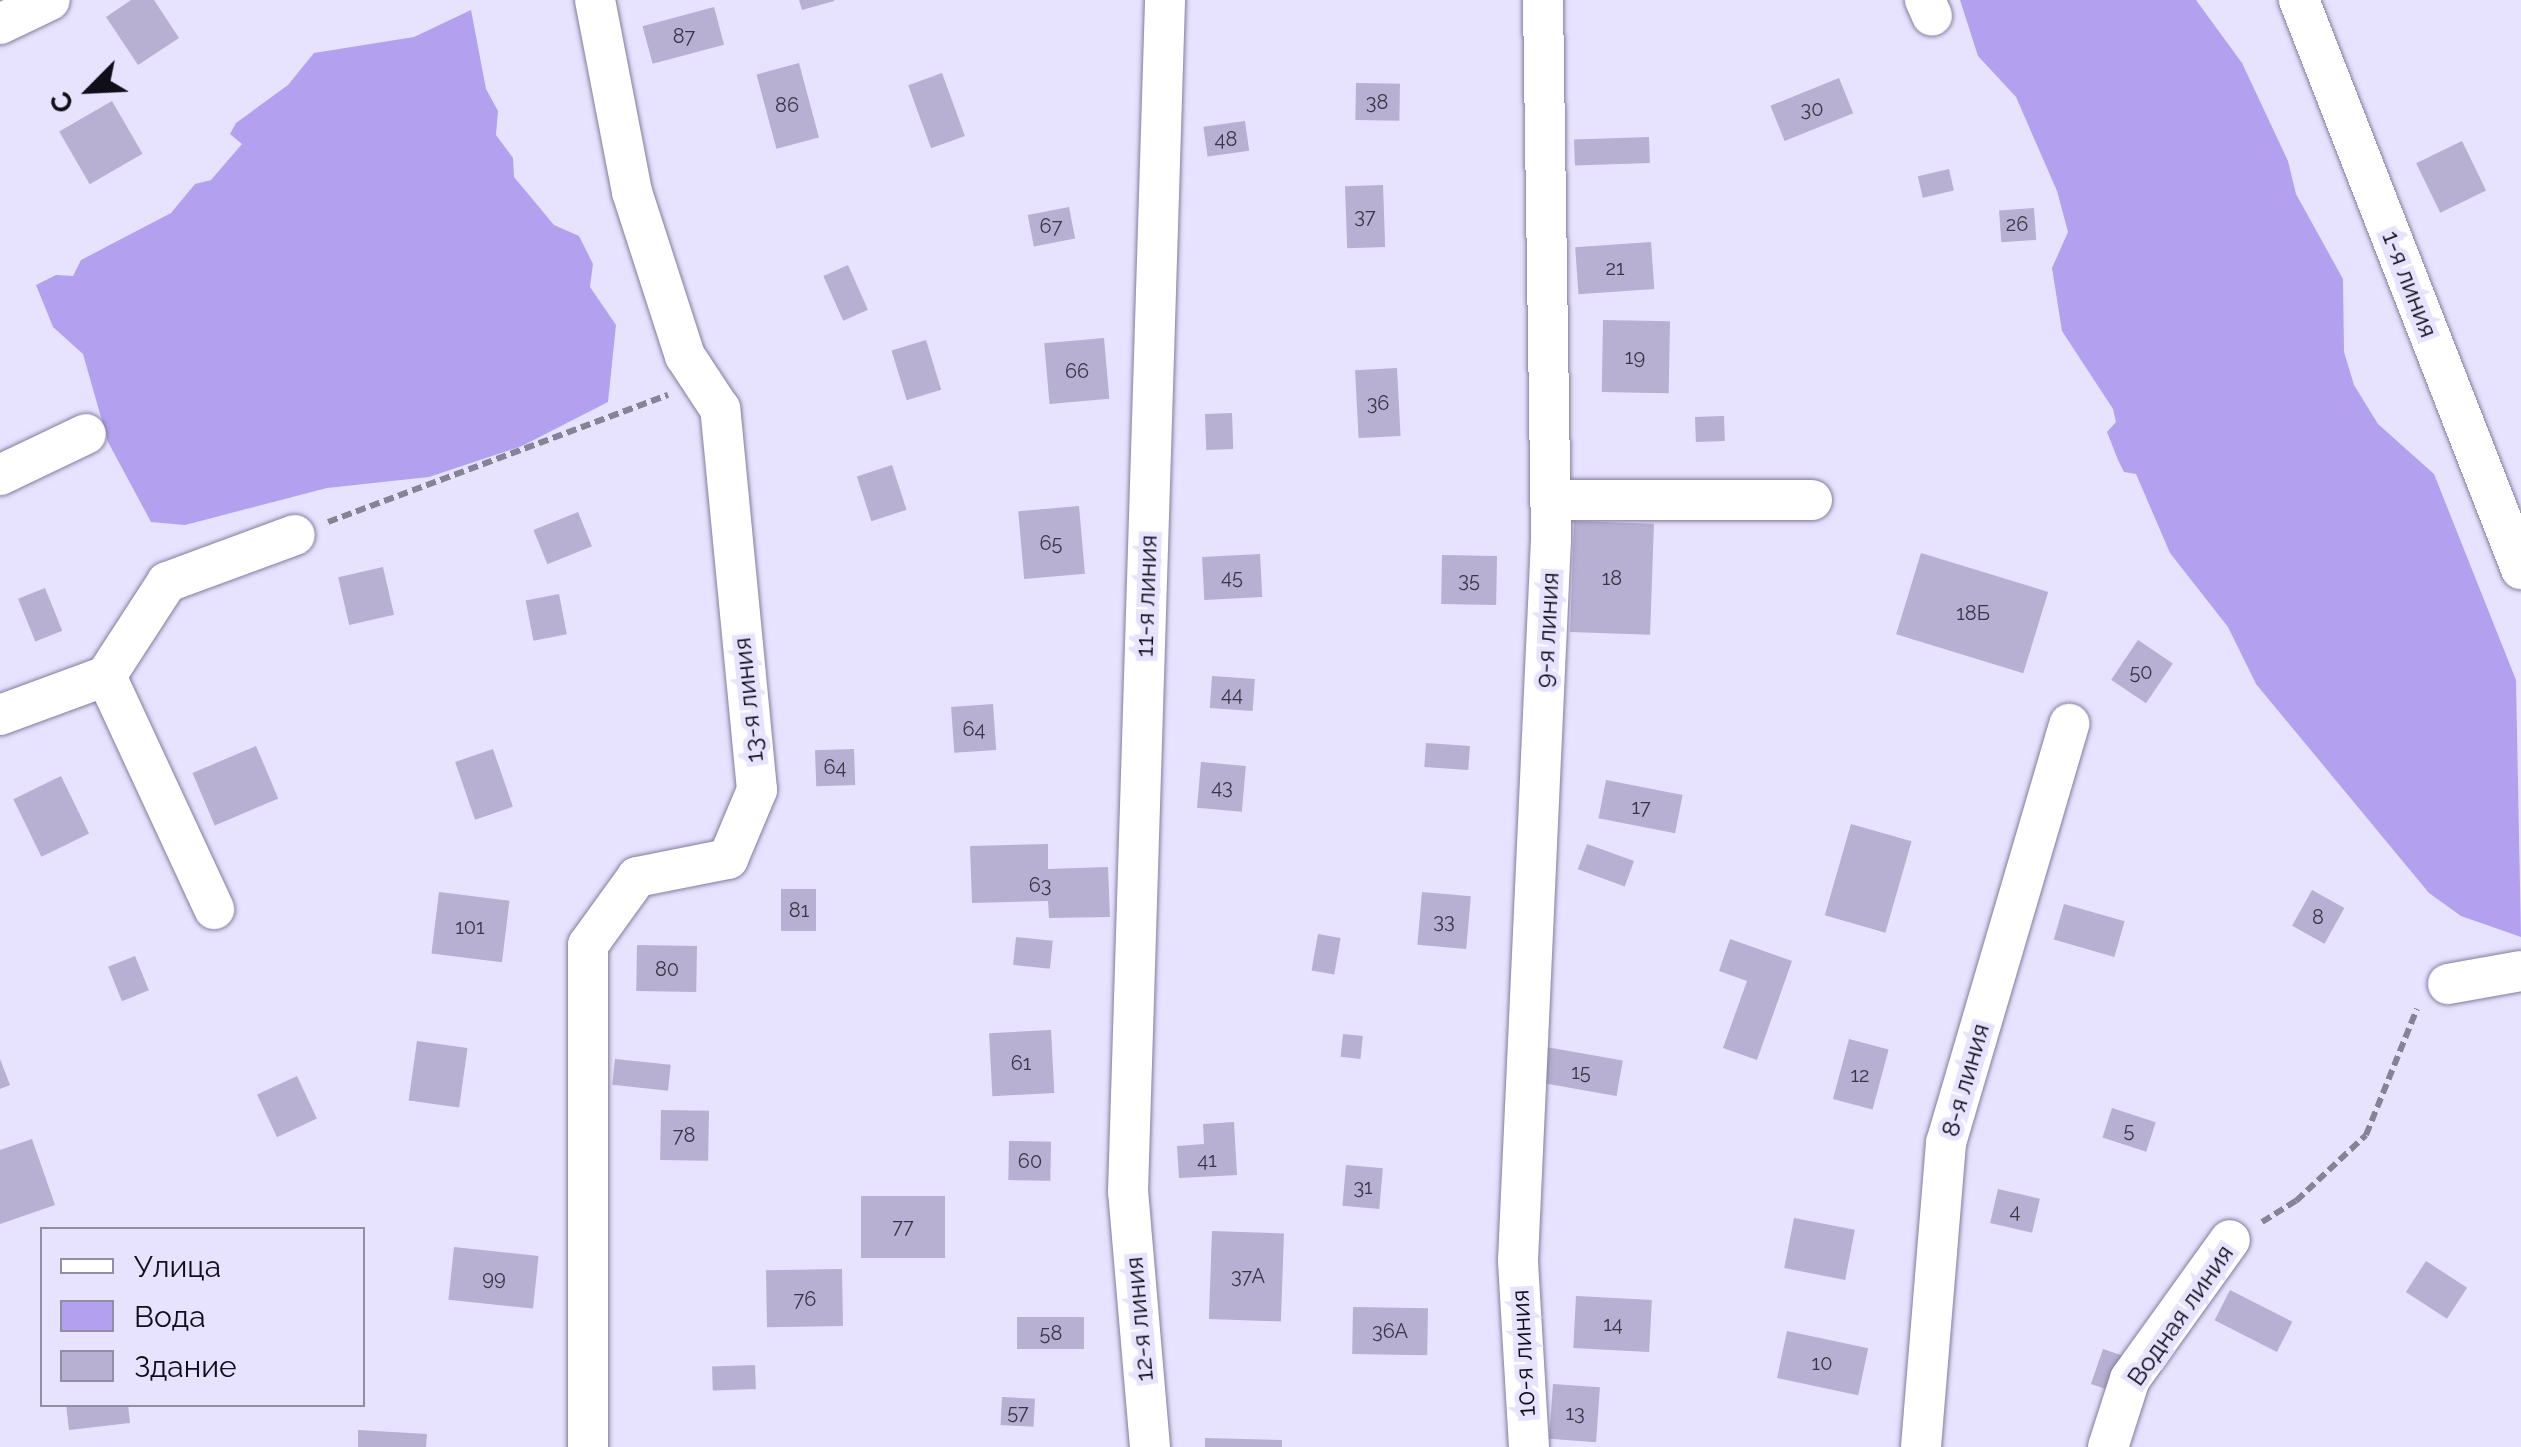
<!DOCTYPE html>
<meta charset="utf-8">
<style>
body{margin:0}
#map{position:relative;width:2521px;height:1447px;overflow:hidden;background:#e7e2fe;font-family:Raleway,sans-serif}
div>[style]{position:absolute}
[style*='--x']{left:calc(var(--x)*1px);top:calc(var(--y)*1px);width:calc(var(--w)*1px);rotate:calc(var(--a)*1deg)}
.water>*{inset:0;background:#b3a1f0}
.building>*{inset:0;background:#b7b0d2;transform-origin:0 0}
.path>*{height:6px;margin-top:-3px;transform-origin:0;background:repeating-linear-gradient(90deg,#878397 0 10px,transparent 0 15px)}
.roads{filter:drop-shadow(0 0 2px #837d9d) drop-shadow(0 0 2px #837d9d)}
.minor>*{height:40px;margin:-20px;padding:0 20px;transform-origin:20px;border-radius:20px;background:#fff}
span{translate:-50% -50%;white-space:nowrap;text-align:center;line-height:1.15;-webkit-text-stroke:10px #e7e2fe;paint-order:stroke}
.number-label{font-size:20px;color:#3a3647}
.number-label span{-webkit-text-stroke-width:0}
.street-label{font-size:25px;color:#100e19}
.legend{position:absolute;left:40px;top:1227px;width:325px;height:180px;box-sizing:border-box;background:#e7e2fe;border:2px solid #918da2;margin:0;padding:12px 18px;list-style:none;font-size:30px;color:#100e19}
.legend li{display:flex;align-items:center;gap:20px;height:50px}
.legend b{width:50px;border:2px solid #918da2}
.north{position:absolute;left:40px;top:40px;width:100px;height:100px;-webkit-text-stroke:8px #e7e2fe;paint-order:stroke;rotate:246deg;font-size:28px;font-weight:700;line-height:40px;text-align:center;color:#100e19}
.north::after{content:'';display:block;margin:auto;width:35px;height:45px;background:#100e19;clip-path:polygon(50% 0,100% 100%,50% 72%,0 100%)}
</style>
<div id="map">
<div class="water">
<i style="clip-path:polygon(1960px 0,2196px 0,2242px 63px,2288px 161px,2296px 194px,2343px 279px,2344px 352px,2354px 385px,2378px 424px,2434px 474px,2516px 680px,2521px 937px,2461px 916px,2429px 893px,2256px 684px,2228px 627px,2170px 553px,2136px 474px,2124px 472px,2118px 460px,2107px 432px,2116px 422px,2113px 409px,2062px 331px,2052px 268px,2068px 232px,2057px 191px,2016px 97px,1978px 56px)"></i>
<i style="clip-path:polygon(471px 10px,486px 89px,498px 111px,496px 135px,513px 158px,514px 177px,554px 225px,579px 236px,593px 264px,590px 287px,616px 325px,608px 402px,522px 446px,429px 477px,327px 488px,185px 525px,151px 522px,108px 442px,83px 354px,53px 327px,36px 285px,56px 275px,73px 276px,81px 260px,171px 213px,195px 184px,211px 180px,242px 144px,230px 134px,236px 123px,288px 85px,314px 53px,414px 37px)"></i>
</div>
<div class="building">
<i style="clip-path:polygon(131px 0,154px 0,179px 38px,138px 65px,106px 17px)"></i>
<i style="clip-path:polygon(799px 0,834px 0,834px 1px,802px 10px)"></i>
<i style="left:714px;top:7px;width:39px;height:74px;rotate:75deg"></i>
<i style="left:799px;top:63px;width:77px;height:44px;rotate:75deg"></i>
<i style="left:942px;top:73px;width:67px;height:36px;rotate:70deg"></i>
<i style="left:1839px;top:78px;width:38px;height:74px;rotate:68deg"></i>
<i style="left:1356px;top:83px;width:44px;height:37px;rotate:1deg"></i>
<i style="left:112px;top:101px;width:61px;height:61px;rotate:60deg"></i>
<i style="left:1245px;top:121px;width:30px;height:42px;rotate:82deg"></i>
<i style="left:1649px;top:137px;width:26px;height:75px;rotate:88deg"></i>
<i style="left:2462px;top:141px;width:55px;height:51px;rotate:64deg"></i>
<i style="left:1949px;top:169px;width:22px;height:32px;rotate:77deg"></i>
<i style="left:1383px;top:185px;width:62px;height:38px;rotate:88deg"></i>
<i style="left:1069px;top:207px;width:32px;height:42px;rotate:79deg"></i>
<i style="left:2034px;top:208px;width:32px;height:35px;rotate:86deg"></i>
<i style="left:1651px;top:242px;width:47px;height:76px;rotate:86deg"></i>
<i style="left:848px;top:265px;width:49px;height:27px;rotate:66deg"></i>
<i style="left:1603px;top:320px;width:67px;height:72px;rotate:1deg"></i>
<i style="left:1104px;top:338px;width:61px;height:60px;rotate:85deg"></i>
<i style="left:926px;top:340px;width:52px;height:36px;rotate:73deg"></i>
<i style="left:1397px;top:368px;width:68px;height:42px;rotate:87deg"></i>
<i style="left:1232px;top:413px;width:36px;height:27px;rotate:88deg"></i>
<i style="left:1724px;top:416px;width:25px;height:29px;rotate:88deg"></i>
<i style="left:892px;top:465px;width:47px;height:37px;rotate:72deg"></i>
<i style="left:1079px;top:506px;width:68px;height:61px;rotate:85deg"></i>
<i style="left:578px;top:512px;width:37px;height:48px;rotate:68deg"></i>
<i style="left:1574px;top:521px;width:80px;height:111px;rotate:2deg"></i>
<i style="left:1921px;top:553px;width:133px;height:85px;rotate:17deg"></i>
<i style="left:1260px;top:554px;width:43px;height:58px;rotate:87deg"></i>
<i style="left:1442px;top:555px;width:55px;height:49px;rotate:1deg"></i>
<i style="left:383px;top:567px;width:49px;height:46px;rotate:77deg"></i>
<i style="left:45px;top:588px;width:46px;height:29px;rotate:68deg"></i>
<i style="left:559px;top:594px;width:41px;height:34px;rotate:79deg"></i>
<i style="left:2138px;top:640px;width:42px;height:48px;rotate:34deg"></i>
<i style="left:1212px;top:676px;width:43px;height:32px;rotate:4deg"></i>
<i style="left:993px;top:704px;width:46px;height:42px;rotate:86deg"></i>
<i style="left:1426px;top:743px;width:44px;height:24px;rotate:4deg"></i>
<i style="left:256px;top:746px;width:57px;height:69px;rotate:67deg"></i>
<i style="left:493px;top:749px;width:61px;height:40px;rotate:71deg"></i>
<i style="left:854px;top:749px;width:36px;height:39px;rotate:88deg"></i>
<i style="left:1201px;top:762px;width:45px;height:46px;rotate:5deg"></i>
<i style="left:61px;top:776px;width:64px;height:53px;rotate:64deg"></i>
<i style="left:1606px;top:780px;width:78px;height:39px;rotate:11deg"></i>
<i style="left:1851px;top:824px;width:63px;height:95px;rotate:16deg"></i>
<i style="clip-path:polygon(1048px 844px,1048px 869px,1108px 867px,1110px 917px,1049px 918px,1048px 901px,972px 903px,970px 846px)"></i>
<i style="left:1587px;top:844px;width:50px;height:27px;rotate:20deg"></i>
<i style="left:781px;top:889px;width:35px;height:42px"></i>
<i style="left:2312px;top:890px;width:37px;height:41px;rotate:29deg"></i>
<i style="left:439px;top:892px;width:71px;height:62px;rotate:7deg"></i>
<i style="left:1422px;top:892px;width:49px;height:53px;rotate:5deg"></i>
<i style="left:2064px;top:904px;width:63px;height:37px;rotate:16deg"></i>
<i style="left:1318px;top:934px;width:23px;height:37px;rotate:10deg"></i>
<i style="left:1016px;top:937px;width:37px;height:28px;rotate:6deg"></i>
<i style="clip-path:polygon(1730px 939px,1792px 961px,1757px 1060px,1723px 1048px,1747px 981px,1719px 971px)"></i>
<i style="left:637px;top:945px;width:60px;height:46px;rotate:1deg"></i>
<i style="left:135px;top:956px;width:37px;height:29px;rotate:68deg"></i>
<i style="left:1051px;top:1030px;width:63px;height:62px;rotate:87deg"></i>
<i style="left:1343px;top:1034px;width:20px;height:23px;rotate:6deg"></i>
<i style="left:1849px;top:1039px;width:41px;height:62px;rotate:15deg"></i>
<i style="left:417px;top:1041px;width:51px;height:60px;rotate:8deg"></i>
<i style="left:1546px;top:1047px;width:78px;height:36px;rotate:10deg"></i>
<i style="clip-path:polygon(0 1059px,10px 1085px,0 1089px)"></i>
<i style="left:615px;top:1059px;width:56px;height:26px;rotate:6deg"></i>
<i style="left:297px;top:1076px;width:47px;height:44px;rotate:65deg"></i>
<i style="left:2112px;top:1108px;width:46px;height:31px;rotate:18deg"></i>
<i style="left:661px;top:1110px;width:48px;height:50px;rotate:1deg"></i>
<i style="clip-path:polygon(1234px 1122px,1237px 1175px,1179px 1178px,1177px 1146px,1204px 1144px,1203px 1124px)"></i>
<i style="clip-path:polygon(32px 1139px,55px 1205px,0 1224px,0 1150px)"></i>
<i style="left:1009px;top:1141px;width:42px;height:39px;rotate:1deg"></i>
<i style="left:1346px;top:1165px;width:37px;height:41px;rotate:5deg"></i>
<i style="left:1998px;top:1189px;width:43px;height:35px;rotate:13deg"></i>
<i style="left:861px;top:1196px;width:84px;height:62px"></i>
<i style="left:1794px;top:1218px;width:62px;height:51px;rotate:11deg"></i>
<i style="left:1212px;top:1231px;width:72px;height:88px;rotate:2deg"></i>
<i style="left:454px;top:1247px;width:85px;height:53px;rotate:6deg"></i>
<i style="left:2426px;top:1261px;width:49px;height:37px;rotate:33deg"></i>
<i style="left:842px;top:1269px;width:57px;height:76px;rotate:89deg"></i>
<i style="left:2230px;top:1290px;width:70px;height:34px;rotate:27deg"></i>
<i style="left:1576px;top:1296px;width:76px;height:52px;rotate:3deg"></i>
<i style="left:1353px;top:1307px;width:75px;height:47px;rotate:1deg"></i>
<i style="left:1017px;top:1317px;width:67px;height:32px"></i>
<i style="left:1787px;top:1331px;width:83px;height:48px;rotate:12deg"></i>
<i style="left:2103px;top:1349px;width:21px;height:37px;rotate:19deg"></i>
<i style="left:755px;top:1365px;width:24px;height:43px;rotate:88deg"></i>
<i style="left:1553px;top:1384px;width:47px;height:55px;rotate:4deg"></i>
<i style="left:1002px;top:1397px;width:33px;height:28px;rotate:3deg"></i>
<i style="clip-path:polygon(66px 1404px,128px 1404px,130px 1423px,69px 1430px)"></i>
<i style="clip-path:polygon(358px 1430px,427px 1434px,426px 1447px,358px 1447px)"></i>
<i style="clip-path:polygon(1205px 1438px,1282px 1440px,1282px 1447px,1205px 1447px)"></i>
</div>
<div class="path">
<i style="--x:328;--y:522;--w:363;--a:-20.5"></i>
<i style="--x:2262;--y:1222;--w:40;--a:-32"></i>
<i style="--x:2296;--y:1201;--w:96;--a:-43.3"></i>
<i style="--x:2366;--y:1135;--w:136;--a:-68"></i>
</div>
<div class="roads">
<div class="minor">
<i style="--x:1925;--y:0;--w:17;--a:66"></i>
<i style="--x:2299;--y:0;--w:611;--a:68.69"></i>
<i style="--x:0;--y:24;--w:55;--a:-25.6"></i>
<i style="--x:0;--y:475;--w:95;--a:-25.5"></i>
<i style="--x:1551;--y:500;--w:261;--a:0"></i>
<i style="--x:106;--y:676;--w:257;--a:65.1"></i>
<i style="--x:0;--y:715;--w:113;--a:-20.2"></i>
<i style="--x:106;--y:676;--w:112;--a:-57"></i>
<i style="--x:167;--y:582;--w:136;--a:-20.2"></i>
<i style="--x:2448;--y:984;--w:74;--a:-10.1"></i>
<i style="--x:588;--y:1447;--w:502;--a:-90"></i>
<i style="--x:588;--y:945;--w:84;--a:-54.2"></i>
<i style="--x:637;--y:877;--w:93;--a:-11.2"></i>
<i style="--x:728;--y:859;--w:75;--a:-67.2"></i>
<i style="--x:757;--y:790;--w:383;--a:-95.5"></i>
<i style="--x:720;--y:409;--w:64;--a:-123.4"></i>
<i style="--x:685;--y:356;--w:172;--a:-107.9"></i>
<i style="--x:632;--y:192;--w:196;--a:-100.9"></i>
<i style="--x:1150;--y:1447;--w:256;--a:-94.9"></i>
<i style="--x:1128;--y:1192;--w:1193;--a:-88.22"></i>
<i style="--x:1529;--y:1447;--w:187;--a:-93.4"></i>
<i style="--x:1518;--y:1260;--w:721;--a:-87.38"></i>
<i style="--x:1551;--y:540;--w:540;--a:-90.85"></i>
<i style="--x:1921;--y:1447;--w:305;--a:-85.3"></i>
<i style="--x:1946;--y:1143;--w:437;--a:-73.6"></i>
<i style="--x:2108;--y:1447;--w:71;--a:-72.1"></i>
<i style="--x:2130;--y:1379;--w:171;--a:-54.3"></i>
</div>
</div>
<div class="number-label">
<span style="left:684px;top:36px">87</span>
<span style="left:1377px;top:102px">38</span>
<span style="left:787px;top:105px">86</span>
<span style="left:1812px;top:109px">30</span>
<span style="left:1226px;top:139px">48</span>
<span style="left:1365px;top:216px">37</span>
<span style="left:2017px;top:224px">26</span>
<span style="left:1051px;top:226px">67</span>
<span style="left:1615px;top:268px">21</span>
<span style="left:1635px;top:357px">19</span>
<span style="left:1077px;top:371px">66</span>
<span style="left:1378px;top:403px">36</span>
<span style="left:1051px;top:543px">65</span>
<span style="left:1232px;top:577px">45</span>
<span style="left:1612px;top:578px">18</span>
<span style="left:1469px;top:580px">35</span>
<span style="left:1973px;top:613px">18Б</span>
<span style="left:2141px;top:672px">50</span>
<span style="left:1232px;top:694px">44</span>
<span style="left:974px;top:729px">64</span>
<span style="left:835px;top:767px">64</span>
<span style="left:1222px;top:787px">43</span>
<span style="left:1641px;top:807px">17</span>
<span style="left:1040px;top:885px">63</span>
<span style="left:799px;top:910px">81</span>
<span style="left:2318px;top:917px">8</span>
<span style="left:1444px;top:921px">33</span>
<span style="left:470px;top:927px">101</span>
<span style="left:667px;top:969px">80</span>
<span style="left:1021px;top:1063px">61</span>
<span style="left:1581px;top:1072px">15</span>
<span style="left:1860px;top:1075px">12</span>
<span style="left:2129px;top:1130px">5</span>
<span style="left:684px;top:1135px">78</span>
<span style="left:1207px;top:1160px">41</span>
<span style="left:1030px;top:1161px">60</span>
<span style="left:1363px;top:1187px">31</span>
<span style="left:2015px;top:1211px">4</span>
<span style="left:903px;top:1226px">77</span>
<span style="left:1248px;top:1276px">37А</span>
<span style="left:494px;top:1278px">99</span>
<span style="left:805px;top:1299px">76</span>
<span style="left:1613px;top:1324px">14</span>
<span style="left:1390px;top:1331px">36А</span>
<span style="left:1051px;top:1333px">58</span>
<span style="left:1822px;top:1363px">10</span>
<span style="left:1018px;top:1412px">57</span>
<span style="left:1575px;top:1413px">13</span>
</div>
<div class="street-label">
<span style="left:2410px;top:284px;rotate:69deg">1-я линия</span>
<span style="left:1146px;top:596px;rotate:-88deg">11-я линия</span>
<span style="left:1547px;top:630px;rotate:-87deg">9-я линия</span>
<span style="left:748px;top:700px;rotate:-96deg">13-я линия</span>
<span style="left:1965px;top:1080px;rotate:-74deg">8-я линия</span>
<span style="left:2180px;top:1315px;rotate:-55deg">Водная линия</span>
<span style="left:1139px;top:1319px;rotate:-95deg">12-я линия</span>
<span style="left:1523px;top:1353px;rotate:-93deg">10-я линия</span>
</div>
<ul class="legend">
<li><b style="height:12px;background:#fff"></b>Улица</li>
<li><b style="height:28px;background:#b3a1f0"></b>Вода</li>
<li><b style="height:28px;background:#b7b0d2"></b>Здание</li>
</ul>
<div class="north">С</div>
</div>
